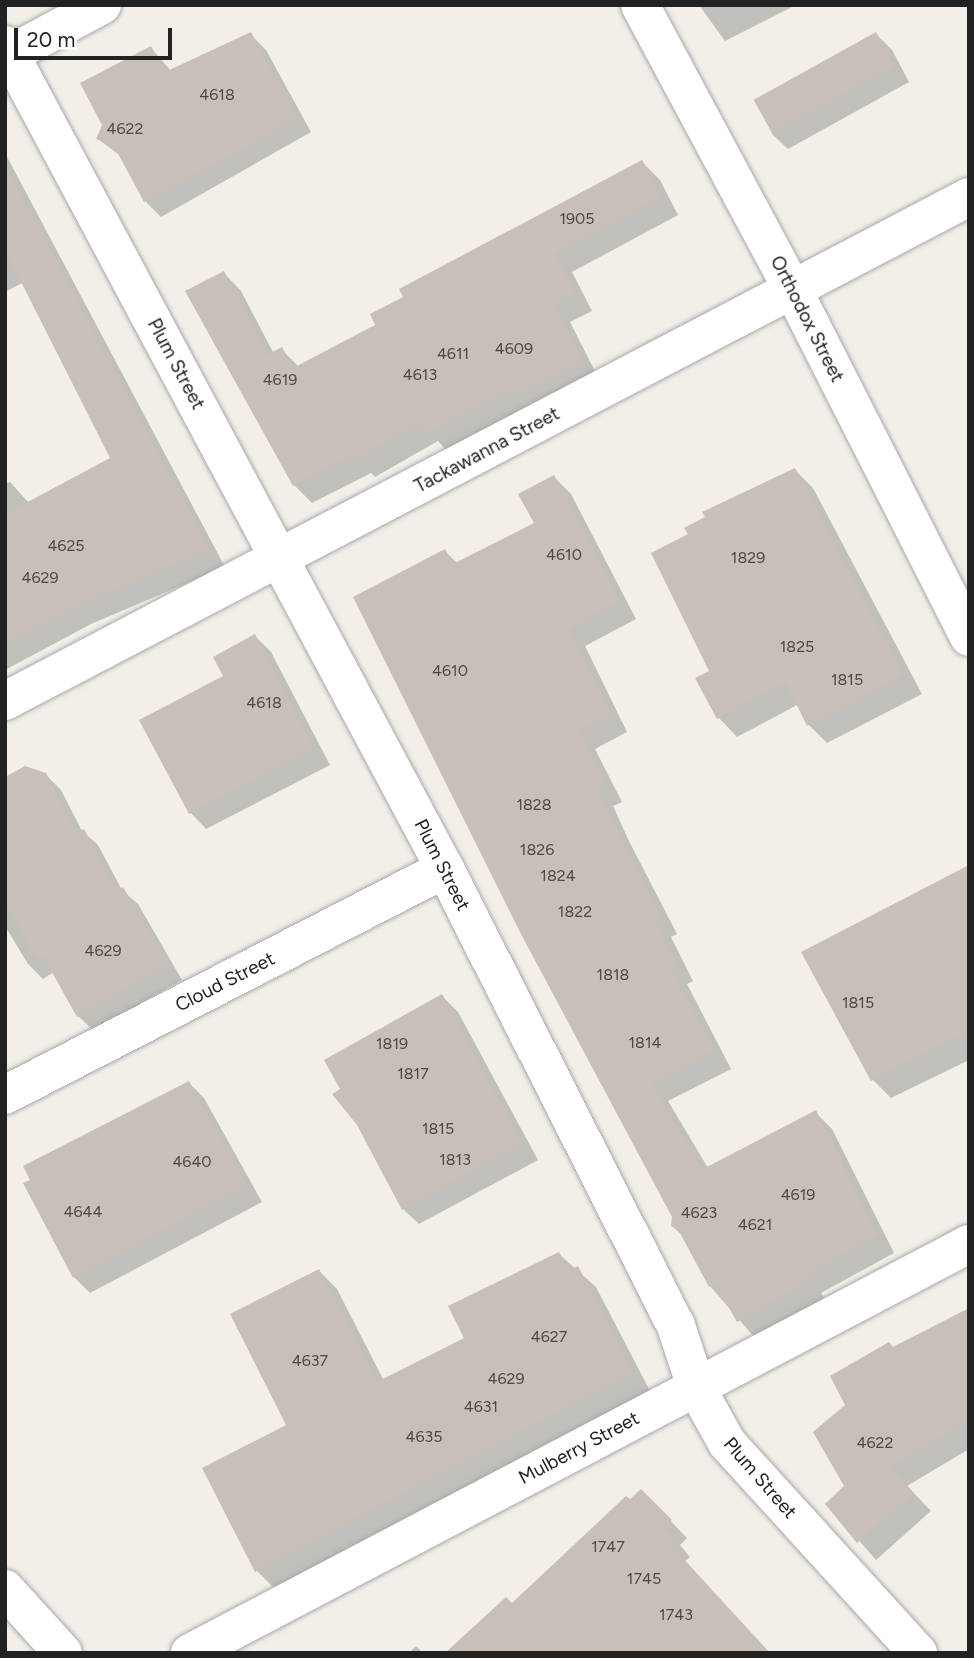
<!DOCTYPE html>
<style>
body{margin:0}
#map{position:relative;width:974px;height:1658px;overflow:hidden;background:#f2efe9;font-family:Figtree,sans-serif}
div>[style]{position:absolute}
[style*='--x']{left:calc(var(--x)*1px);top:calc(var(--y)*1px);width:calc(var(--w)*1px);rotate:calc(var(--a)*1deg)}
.shadow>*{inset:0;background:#0003}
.building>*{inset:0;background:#c7bfb8;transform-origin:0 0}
.roads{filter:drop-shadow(0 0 2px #a9a9a9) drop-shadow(0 0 2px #a9a9a9)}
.minor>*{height:38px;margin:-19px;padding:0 19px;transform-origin:19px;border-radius:19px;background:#fff}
span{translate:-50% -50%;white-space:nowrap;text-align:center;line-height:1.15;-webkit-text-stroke:5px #fff;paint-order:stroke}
.number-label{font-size:16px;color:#4b4948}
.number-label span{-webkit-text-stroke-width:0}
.street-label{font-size:19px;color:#222}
.frame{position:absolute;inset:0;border:7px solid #222;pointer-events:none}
.scale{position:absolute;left:14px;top:28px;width:158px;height:32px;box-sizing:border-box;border:4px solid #222;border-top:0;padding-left:9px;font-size:21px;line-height:24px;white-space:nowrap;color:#222;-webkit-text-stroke:5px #fff;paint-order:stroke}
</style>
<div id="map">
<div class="shadow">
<i style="clip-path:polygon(699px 5px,796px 5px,725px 41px)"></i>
<i style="clip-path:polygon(250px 34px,266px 50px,311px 132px,161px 217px,145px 201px,122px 157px,98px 139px,151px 48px,171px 71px)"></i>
<i style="clip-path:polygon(876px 34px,892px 50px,909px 82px,788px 149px,772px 134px)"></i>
<i style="clip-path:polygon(5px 153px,225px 567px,91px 624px,5px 670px,5px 484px,10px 482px,29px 503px,112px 458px,24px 282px,5px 292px)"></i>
<i style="clip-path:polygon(642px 162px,660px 180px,678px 215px,572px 272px,592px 311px,570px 322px,599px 379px,447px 451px,438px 441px,375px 477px,371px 473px,312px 503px,294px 485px,224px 273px,241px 291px,274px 354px,282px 350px,299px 367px,378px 326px)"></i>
<i style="clip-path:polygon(795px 470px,813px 488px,922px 694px,827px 743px,809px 725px,799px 704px,737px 737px,719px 718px,690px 535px)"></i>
<i style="clip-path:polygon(554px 477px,571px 494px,636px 619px,585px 646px,627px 732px,595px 749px,622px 802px,613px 806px,629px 841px,677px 934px,671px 937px,693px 981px,687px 984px,731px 1069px,668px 1101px,708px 1168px,815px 1112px,832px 1129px,894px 1253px,821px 1293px,825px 1299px,755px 1338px,710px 1286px,684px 1237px,672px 1226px,674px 1217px,445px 551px,458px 564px,536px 524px)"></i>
<i style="clip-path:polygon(255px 636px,271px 652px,330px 765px,206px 829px,191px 813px,141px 721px,225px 676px)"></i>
<i style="clip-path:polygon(45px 774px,61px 790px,82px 831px,98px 845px,122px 890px,138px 904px,182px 980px,93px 1030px,78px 1016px,54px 972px,43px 979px,28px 964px,5px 926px,5px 779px)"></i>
<i style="clip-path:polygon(969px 867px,969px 1060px,891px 1098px,873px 1080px)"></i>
<i style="clip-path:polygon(442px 996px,458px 1012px,538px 1160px,419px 1224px,403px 1209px,358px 1124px)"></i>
<i style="clip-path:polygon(189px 1083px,204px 1098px,262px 1202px,90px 1293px,74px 1277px,26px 1184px)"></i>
<i style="clip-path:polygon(559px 1254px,596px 1287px,650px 1391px,275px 1589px,257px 1571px,319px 1271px,337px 1289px,384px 1381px,467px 1339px)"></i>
<i style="clip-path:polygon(969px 1311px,969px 1449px,907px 1486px,931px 1511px,876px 1560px,827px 1504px,846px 1487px,847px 1405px,894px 1349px)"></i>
<i style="clip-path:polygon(658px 1508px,687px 1538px,680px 1545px,690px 1557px,685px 1561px,512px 1605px)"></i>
<i style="clip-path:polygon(416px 1646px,423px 1653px,409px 1653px)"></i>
</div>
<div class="building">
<i style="clip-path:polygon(251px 32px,297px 116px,266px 138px,144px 202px,114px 146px,96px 139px,102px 125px,80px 83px,151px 46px,165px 72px)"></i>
<i style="left:876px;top:32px;width:39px;height:140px;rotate:61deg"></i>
<i style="clip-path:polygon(642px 160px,662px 197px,555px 254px,576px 293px,554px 304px,583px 361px,519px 396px,514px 388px,428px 434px,422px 422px,356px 460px,354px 455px,293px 486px,185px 291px,224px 271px,267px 355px,282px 347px,293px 368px,375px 325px,370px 314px,403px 297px,399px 289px)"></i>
<i style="clip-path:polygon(5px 163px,210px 550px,74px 608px,5px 645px,5px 514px,110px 458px,5px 250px)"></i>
<i style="clip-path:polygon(795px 468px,904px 676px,807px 726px,786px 683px,717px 719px,695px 678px,709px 671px,651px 553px,688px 534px,684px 528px,705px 517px,702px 512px)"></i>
<i style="clip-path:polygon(554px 475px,621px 601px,569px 629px,612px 715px,579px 731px,606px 784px,597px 789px,612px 822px,661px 917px,655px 919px,677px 964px,671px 967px,715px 1051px,652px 1084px,703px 1169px,816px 1110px,878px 1235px,806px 1276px,809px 1282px,737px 1322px,715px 1283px,709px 1287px,679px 1231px,671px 1226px,672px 1217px,522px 936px,353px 597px,445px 549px,453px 564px,534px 523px,518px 494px)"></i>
<i style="clip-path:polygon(255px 634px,315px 749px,189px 814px,139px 720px,223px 676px,213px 657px)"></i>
<i style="clip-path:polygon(25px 766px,46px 773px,77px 832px,84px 829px,117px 891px,123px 887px,169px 965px,77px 1017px,43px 956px,36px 960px,5px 900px,5px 777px)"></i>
<i style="clip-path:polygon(969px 865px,969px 1031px,871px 1081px,801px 952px)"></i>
<i style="clip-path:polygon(442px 994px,523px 1144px,402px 1210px,357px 1125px,332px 1094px,340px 1089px,324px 1060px)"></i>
<i style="clip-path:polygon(189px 1081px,248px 1186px,73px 1278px,23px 1183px,30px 1180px,23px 1166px)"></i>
<i style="clip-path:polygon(559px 1252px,569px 1271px,578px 1266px,633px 1373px,255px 1572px,202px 1468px,286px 1425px,230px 1314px,319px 1269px,377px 1382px,464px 1338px,448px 1306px)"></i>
<i style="clip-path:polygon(969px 1308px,969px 1420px,891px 1467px,914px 1493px,857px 1543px,825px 1504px,844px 1486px,813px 1432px,845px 1405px,830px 1376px,889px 1342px,893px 1347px)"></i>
<i style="clip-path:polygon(641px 1489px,672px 1520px,664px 1527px,675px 1539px,670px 1544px,770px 1653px,445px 1653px,506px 1597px,512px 1603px,626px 1496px,630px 1499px)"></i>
</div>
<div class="roads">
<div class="minor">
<i style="--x:640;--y:5;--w:323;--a:61.8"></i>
<i style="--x:793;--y:290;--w:389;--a:63.1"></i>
<i style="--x:5;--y:45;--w:934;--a:61.9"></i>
<i style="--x:445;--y:869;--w:512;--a:63.18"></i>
<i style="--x:676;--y:1326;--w:64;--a:71.8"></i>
<i style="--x:696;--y:1387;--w:64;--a:61"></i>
<i style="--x:727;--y:1443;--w:284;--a:47.7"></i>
<i style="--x:5;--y:57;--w:110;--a:-28.2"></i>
<i style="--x:5;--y:701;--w:1088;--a:-27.6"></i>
<i style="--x:5;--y:1095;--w:495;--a:-27.2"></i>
<i style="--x:5;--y:1589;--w:86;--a:47.8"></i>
<i style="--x:190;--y:1653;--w:880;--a:-27.7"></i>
</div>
</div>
<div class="number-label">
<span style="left:217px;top:95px">4618</span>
<span style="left:125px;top:129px">4622</span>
<span style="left:577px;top:219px">1905</span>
<span style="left:514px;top:349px">4609</span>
<span style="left:453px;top:354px">4611</span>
<span style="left:420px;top:375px">4613</span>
<span style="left:280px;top:380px">4619</span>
<span style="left:66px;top:546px">4625</span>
<span style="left:564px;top:555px">4610</span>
<span style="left:748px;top:558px">1829</span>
<span style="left:40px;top:578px">4629</span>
<span style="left:797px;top:647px">1825</span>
<span style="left:450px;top:671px">4610</span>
<span style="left:847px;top:680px">1815</span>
<span style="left:264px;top:703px">4618</span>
<span style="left:534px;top:805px">1828</span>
<span style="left:537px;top:850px">1826</span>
<span style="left:558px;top:876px">1824</span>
<span style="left:575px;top:912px">1822</span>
<span style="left:103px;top:951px">4629</span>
<span style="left:613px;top:975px">1818</span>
<span style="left:858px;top:1003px">1815</span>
<span style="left:645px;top:1043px">1814</span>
<span style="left:392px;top:1044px">1819</span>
<span style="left:413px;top:1074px">1817</span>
<span style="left:438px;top:1129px">1815</span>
<span style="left:455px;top:1160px">1813</span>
<span style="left:192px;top:1162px">4640</span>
<span style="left:798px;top:1195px">4619</span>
<span style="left:83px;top:1212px">4644</span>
<span style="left:699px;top:1213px">4623</span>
<span style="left:755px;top:1225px">4621</span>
<span style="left:549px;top:1337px">4627</span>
<span style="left:310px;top:1361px">4637</span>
<span style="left:506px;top:1379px">4629</span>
<span style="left:481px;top:1407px">4631</span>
<span style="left:424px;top:1437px">4635</span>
<span style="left:875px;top:1443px">4622</span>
<span style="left:608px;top:1547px">1747</span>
<span style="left:644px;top:1579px">1745</span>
<span style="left:676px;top:1615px">1743</span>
</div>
<div class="street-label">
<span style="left:807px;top:319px;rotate:63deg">Orthodox Street</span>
<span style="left:176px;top:364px;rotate:62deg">Plum Street</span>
<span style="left:487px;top:450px;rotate:-28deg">Tackawanna Street</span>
<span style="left:442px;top:865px;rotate:63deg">Plum Street</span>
<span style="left:225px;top:982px;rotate:-27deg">Cloud Street</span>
<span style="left:579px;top:1448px;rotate:-28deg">Mulberry Street</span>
<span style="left:760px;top:1478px;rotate:49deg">Plum Street</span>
</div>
<div class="frame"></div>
<div class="scale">20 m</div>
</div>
